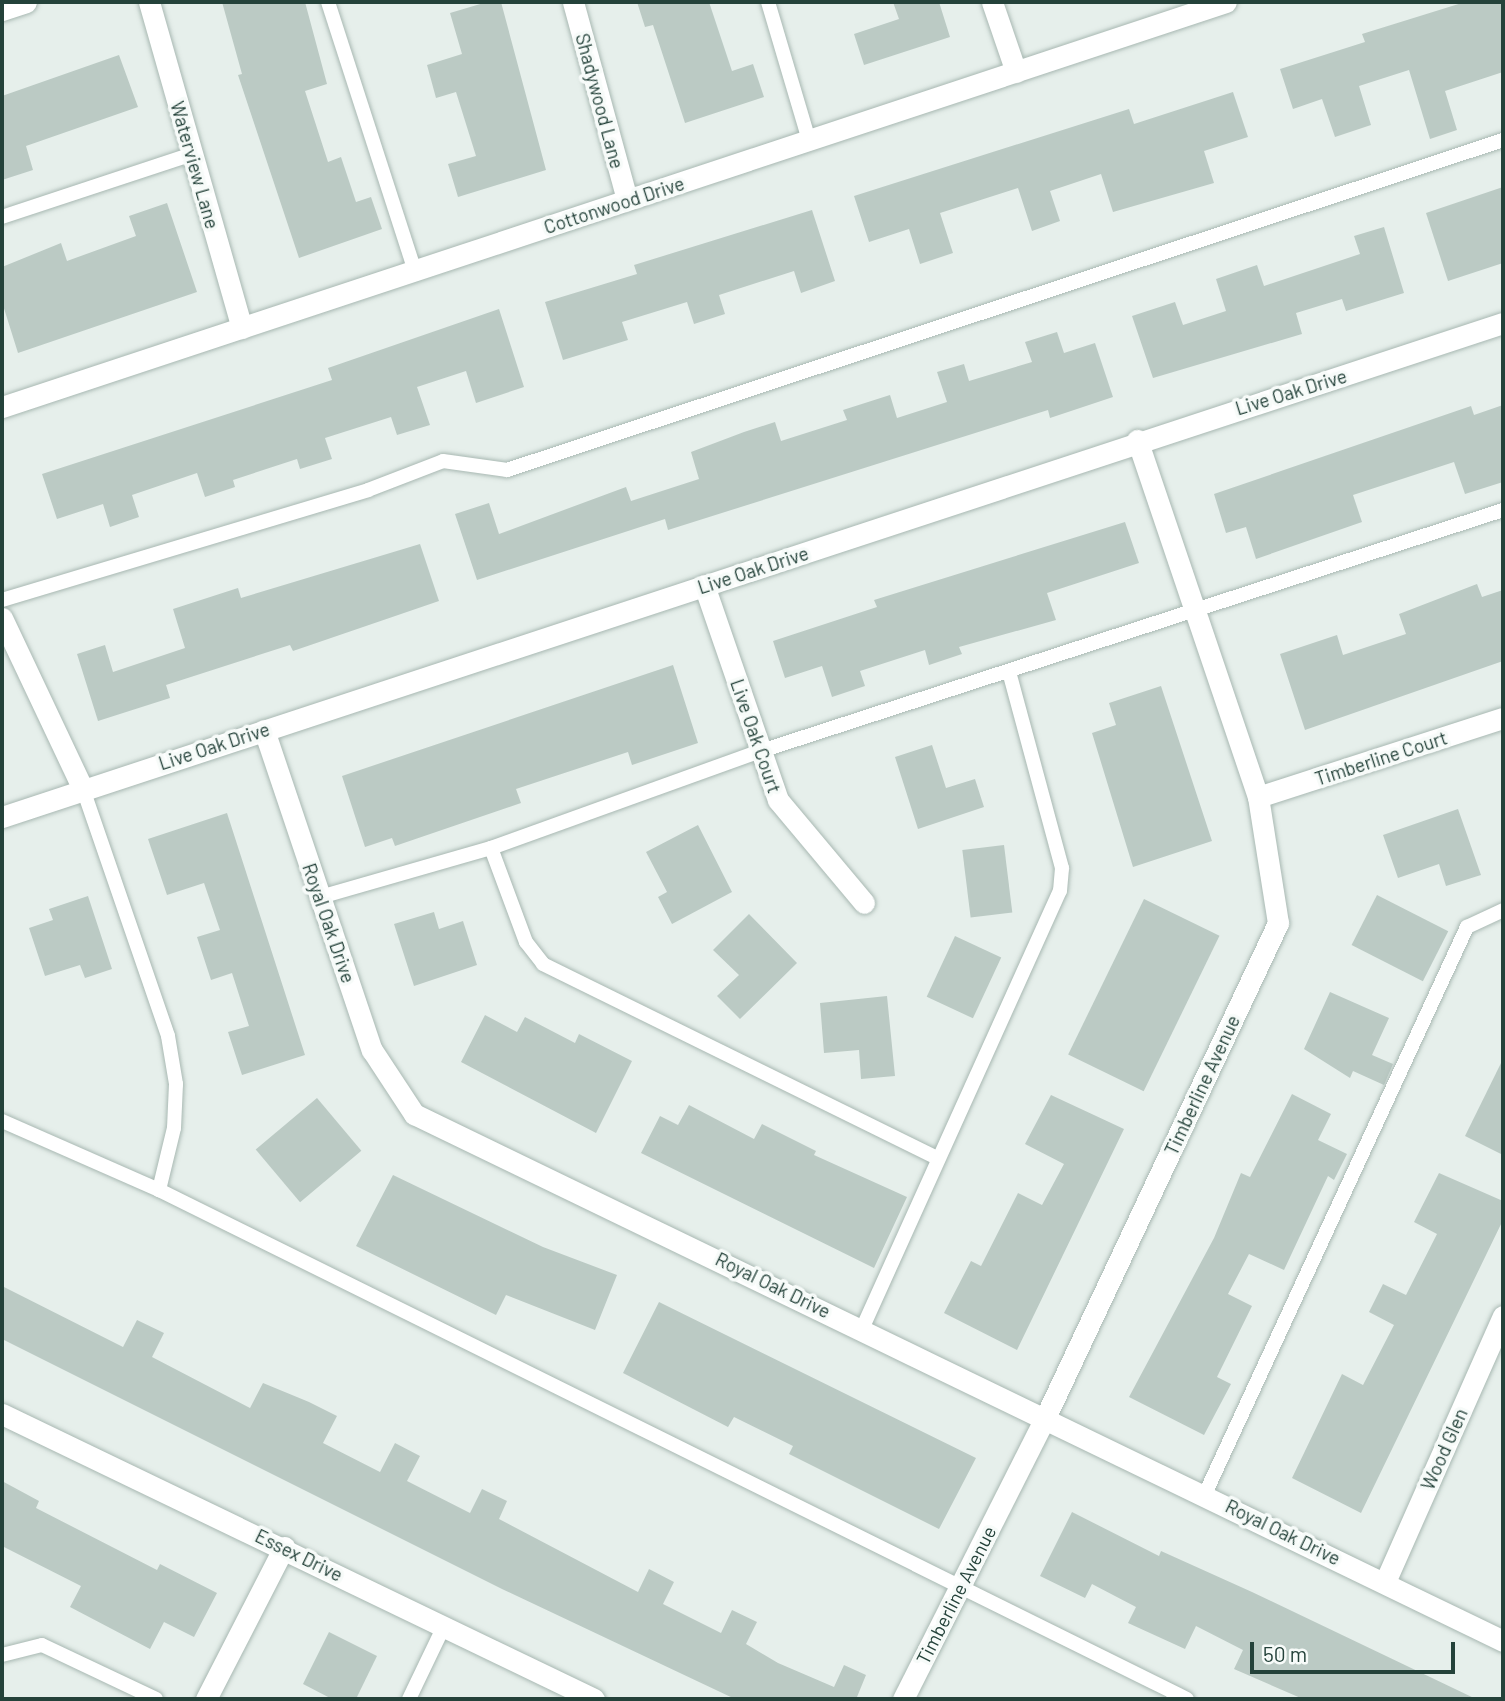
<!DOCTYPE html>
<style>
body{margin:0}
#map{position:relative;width:1505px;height:1701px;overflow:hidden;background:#e6efeb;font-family:Barlow,sans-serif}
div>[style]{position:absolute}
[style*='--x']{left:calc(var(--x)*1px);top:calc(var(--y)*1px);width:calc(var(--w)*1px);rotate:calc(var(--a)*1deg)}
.building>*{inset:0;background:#bbcac4;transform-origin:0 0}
.roads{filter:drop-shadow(0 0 2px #a8b8b2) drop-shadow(0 0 2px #a8b8b2)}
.service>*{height:14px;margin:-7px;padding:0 7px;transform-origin:7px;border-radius:7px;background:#fff}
.minor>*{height:21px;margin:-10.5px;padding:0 10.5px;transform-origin:10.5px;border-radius:10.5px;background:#fff}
span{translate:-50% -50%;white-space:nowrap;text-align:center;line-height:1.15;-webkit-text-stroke:7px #f7fbf9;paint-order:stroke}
.street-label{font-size:19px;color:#24423a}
.frame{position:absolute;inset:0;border:4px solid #24423a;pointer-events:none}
.scale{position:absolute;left:1250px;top:1642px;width:205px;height:32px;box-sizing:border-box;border:4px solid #24423a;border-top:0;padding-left:9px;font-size:21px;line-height:24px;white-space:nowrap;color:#24423a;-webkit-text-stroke:5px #f7fbf9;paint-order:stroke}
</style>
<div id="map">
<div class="building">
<i style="clip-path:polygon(222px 2px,305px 2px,327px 84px,305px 91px,328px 162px,341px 157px,356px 202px,371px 197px,382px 229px,299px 258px,238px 75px,242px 74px)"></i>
<i style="clip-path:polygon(487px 2px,501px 2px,546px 170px,458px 197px,448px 164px,476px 156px,456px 92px,436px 98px,427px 65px,462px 54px,450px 13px)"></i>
<i style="clip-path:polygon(637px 2px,709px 2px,732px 71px,753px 64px,764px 97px,685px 123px,653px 25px,645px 27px)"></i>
<i style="clip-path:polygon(893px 2px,939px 2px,950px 37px,864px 65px,854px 34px,899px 19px)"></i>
<i style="clip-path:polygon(1465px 2px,1503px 2px,1503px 72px,1445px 91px,1457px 130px,1430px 139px,1409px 70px,1359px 86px,1371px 125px,1335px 137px,1322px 99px,1293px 109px,1280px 69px,1365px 42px,1362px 34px)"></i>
<i style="clip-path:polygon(119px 55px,138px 107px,26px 146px,33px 170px,2px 180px,2px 96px)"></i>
<i style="clip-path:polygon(1233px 92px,1248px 137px,1204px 151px,1214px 183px,1113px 212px,1101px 174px,1050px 191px,1060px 221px,1032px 231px,1018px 188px,940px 213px,953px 253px,920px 264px,909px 229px,869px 242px,854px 196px,1129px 109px,1134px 124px)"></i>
<i style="clip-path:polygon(1503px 187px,1503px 263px,1448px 281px,1426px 213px)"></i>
<i style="clip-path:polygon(167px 203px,197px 292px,18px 353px,2px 302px,2px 267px,61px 243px,67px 261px,136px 236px,129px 216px)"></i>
<i style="clip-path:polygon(812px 210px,835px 281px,801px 293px,794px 271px,719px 295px,725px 314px,694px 324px,687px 302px,622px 322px,628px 340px,563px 360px,545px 302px,637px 274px,634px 265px)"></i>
<i style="clip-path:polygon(1384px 227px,1404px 293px,1346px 311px,1342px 299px,1296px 313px,1302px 334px,1153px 378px,1132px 316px,1175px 302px,1183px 325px,1226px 311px,1216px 279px,1257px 265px,1264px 286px,1360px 254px,1354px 236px)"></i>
<i style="clip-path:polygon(499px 309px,524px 387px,476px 403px,466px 371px,417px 387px,430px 425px,397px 435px,391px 417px,325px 438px,332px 459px,300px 469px,297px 459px,233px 480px,235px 487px,205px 497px,197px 473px,132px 495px,139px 517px,110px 527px,103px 504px,57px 519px,42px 474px,332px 380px,328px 368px)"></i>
<i style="clip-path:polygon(1057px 332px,1064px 353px,1095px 343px,1113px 397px,1050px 418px,1048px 410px,668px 530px,665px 519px,477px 580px,455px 514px,489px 503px,499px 534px,626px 487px,631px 501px,699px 479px,691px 452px,744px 432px,775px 422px,781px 441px,847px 420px,843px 410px,890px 395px,897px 418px,947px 402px,937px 372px,964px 364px,969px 381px,1032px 362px,1025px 342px)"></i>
<i style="clip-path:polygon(1503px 405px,1503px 482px,1465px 494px,1454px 462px,1353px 495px,1362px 522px,1256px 559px,1246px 527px,1226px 533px,1214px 494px,1471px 406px,1474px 415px)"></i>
<i style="clip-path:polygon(1125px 522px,1139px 563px,1047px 593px,1056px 620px,959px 647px,962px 654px,929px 665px,925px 650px,860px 671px,865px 686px,832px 697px,822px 666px,785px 678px,773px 641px,877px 607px,874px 600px)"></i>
<i style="clip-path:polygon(420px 544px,439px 601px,293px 651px,290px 645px,166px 685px,170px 698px,98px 721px,77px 654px,105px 645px,113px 672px,185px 648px,173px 609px,238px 588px,241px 598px)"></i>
<i style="clip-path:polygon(1477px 584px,1482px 597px,1503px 590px,1503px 661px,1305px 730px,1280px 654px,1337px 635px,1343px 655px,1406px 634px,1399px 614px)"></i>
<i style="clip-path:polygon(673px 665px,698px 743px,632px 765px,628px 752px,516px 789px,521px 803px,395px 846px,392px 838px,365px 847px,342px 776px)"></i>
<i style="clip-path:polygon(1161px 686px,1212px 841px,1133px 867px,1092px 733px,1116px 725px,1109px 703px)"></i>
<i style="clip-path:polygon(932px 745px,946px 788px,975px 779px,984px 807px,918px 829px,895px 757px)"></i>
<i style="clip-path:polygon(1458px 809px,1481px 875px,1446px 886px,1439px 864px,1398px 878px,1383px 835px)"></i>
<i style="clip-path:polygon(227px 813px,305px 1055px,242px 1075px,228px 1032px,249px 1026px,232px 973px,211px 980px,197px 937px,220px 930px,204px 883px,167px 895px,148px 839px)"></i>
<i style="clip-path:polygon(698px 825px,732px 892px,672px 924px,658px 897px,667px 892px,646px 852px)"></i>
<i style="left:1004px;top:845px;width:68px;height:42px;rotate:83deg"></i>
<i style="left:1377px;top:895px;width:80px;height:56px;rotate:27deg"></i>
<i style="clip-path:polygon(88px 896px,112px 969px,85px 978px,80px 965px,45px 976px,29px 928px,53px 920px,49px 909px)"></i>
<i style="left:1144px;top:899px;width:84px;height:173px;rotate:26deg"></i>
<i style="clip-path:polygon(434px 912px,439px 929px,463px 921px,477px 965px,414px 986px,394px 924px)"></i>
<i style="clip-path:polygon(749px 914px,797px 963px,740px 1019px,717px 996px,739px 975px,713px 950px)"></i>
<i style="left:955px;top:936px;width:51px;height:67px;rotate:25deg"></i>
<i style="clip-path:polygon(1330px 992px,1389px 1018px,1372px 1055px,1393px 1064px,1384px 1085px,1353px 1071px,1350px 1078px,1304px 1049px)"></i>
<i style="clip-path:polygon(887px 996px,895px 1076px,861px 1079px,859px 1050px,824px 1053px,820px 1003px)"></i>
<i style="clip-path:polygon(485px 1015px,517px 1032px,525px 1017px,575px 1043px,579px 1034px,632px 1061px,596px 1133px,461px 1062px)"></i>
<i style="clip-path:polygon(1503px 1059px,1503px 1155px,1465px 1136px)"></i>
<i style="clip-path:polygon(1292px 1094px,1331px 1114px,1318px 1140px,1347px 1154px,1334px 1180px,1328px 1176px,1284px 1270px,1249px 1254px,1228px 1294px,1252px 1306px,1217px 1377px,1231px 1384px,1204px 1435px,1129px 1397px,1214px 1238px,1241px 1173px,1250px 1177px)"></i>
<i style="clip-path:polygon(1051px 1095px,1124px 1129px,1017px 1350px,944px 1313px,971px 1261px,981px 1266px,1018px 1193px,1042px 1205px,1064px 1164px,1025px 1144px)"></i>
<i style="left:317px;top:1098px;width:69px;height:80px;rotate:50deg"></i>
<i style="clip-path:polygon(689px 1105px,754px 1139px,762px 1124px,816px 1151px,814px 1155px,907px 1197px,874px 1268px,641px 1153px,660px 1116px,678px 1125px)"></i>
<i style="clip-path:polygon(1439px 1173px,1503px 1201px,1503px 1220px,1361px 1513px,1292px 1478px,1342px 1374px,1363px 1385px,1394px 1325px,1369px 1312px,1383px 1284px,1406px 1295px,1437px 1234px,1414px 1222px)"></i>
<i style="clip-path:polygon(393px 1175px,543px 1247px,617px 1275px,595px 1330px,506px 1295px,496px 1315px,356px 1246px)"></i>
<i style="clip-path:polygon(2px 1286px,123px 1347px,137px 1320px,164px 1333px,152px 1357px,250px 1408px,263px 1383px,309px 1402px,337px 1416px,323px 1443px,380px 1472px,395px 1443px,420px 1456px,407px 1481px,470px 1513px,482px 1489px,507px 1501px,499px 1519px,638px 1592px,649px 1569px,674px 1582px,663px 1604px,721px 1633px,732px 1610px,757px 1622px,746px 1644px,778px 1663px,834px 1687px,844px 1665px,866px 1675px,857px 1697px,861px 1699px,735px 1699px,502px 1589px,2px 1339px)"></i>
<i style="clip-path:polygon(659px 1302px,976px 1458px,939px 1529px,789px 1454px,793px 1446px,734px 1417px,728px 1427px,623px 1373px)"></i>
<i style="clip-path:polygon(2px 1481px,39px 1501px,36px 1508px,157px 1570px,160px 1564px,217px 1593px,194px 1637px,164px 1622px,150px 1649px,70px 1607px,81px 1586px,2px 1546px)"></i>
<i style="clip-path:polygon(1072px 1512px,1159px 1556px,1161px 1551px,1252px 1592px,1476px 1699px,1303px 1699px,1234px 1669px,1243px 1650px,1196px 1626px,1185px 1649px,1128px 1623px,1136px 1607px,1092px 1584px,1085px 1598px,1040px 1576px)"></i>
<i style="clip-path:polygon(329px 1632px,377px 1656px,356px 1699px,332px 1699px,303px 1684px)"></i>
</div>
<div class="roads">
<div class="service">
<i style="--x:328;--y:2;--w:283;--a:72.1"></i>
<i style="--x:768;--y:2;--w:144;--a:73.5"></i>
<i style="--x:2;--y:217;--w:200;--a:-18.3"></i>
<i style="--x:2;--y:600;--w:382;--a:-16.7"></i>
<i style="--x:368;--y:490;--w:80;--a:-21.1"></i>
<i style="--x:443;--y:461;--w:65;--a:8"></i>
<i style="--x:507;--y:470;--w:1049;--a:-18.33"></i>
<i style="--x:83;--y:789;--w:261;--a:71"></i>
<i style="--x:168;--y:1036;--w:49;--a:80.5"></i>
<i style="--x:176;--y:1084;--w:44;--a:92.6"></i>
<i style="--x:174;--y:1128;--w:64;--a:103.6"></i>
<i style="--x:491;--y:848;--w:100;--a:69.6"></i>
<i style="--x:526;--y:942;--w:28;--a:52"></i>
<i style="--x:543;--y:964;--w:439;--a:26.2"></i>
<i style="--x:320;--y:897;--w:178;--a:-16"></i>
<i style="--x:491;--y:848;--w:287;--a:-19.8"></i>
<i style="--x:761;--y:751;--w:780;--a:-17.99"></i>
<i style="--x:2;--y:1121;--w:171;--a:23.7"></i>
<i style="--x:159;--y:1190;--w:1147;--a:26.34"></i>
<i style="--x:862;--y:1329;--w:481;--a:-65.7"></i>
<i style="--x:1060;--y:891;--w:23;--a:-85"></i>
<i style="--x:1062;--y:868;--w:203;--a:-105.1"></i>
<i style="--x:1205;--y:1494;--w:625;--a:-65.2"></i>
<i style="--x:1467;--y:927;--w:40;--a:-25"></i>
<i style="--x:2;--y:1655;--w:41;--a:-14"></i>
<i style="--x:42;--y:1645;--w:126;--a:25.3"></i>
<i style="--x:409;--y:1699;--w:81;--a:-64.4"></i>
</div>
<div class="minor">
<i style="--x:149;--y:2;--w:339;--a:74.1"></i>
<i style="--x:573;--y:2;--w:205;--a:74.7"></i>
<i style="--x:992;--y:2;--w:74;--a:71.1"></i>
<i style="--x:2;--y:10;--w:25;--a:-18"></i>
<i style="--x:2;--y:407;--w:1289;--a:-18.31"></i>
<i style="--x:704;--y:585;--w:227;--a:71"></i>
<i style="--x:778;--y:800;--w:134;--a:50.1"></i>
<i style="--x:2;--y:618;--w:189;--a:64.7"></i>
<i style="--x:264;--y:730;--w:338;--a:71.4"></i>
<i style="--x:372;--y:1050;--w:77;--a:56.7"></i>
<i style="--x:414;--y:1114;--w:1210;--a:25.82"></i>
<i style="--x:1258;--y:797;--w:257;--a:-17.9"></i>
<i style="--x:2;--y:817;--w:1580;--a:-18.22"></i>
<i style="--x:2;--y:1414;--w:657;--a:25.71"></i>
<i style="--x:1385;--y:1582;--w:291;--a:-66.1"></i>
<i style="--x:206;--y:1699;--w:171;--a:-62.8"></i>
<i style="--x:903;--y:1699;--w:317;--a:-63.2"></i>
<i style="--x:1046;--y:1416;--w:545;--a:-64.8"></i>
<i style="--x:1278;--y:923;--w:128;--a:-99"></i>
<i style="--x:1258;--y:797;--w:377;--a:-108.7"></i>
</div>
</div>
<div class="street-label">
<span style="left:600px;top:101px;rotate:75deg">Shadywood Lane</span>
<span style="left:195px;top:165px;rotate:74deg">Waterview Lane</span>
<span style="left:614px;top:205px;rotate:-18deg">Cottonwood Drive</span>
<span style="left:1291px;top:392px;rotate:-17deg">Live Oak Drive</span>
<span style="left:753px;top:570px;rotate:-18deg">Live Oak Drive</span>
<span style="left:756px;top:736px;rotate:71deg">Live Oak Court</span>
<span style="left:214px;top:746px;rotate:-18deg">Live Oak Drive</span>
<span style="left:1381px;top:758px;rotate:-18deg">Timberline Court</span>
<span style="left:329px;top:923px;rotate:71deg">Royal Oak Drive</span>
<span style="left:1202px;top:1085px;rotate:-65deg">Timberline Avenue</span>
<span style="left:773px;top:1285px;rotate:26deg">Royal Oak Drive</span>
<span style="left:1444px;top:1449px;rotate:-66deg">Wood Glen</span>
<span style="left:1283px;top:1532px;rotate:26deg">Royal Oak Drive</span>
<span style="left:299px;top:1555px;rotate:26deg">Essex Drive</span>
<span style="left:956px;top:1595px;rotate:-63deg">Timberline Avenue</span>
</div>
<div class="frame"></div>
<div class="scale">50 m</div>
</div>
